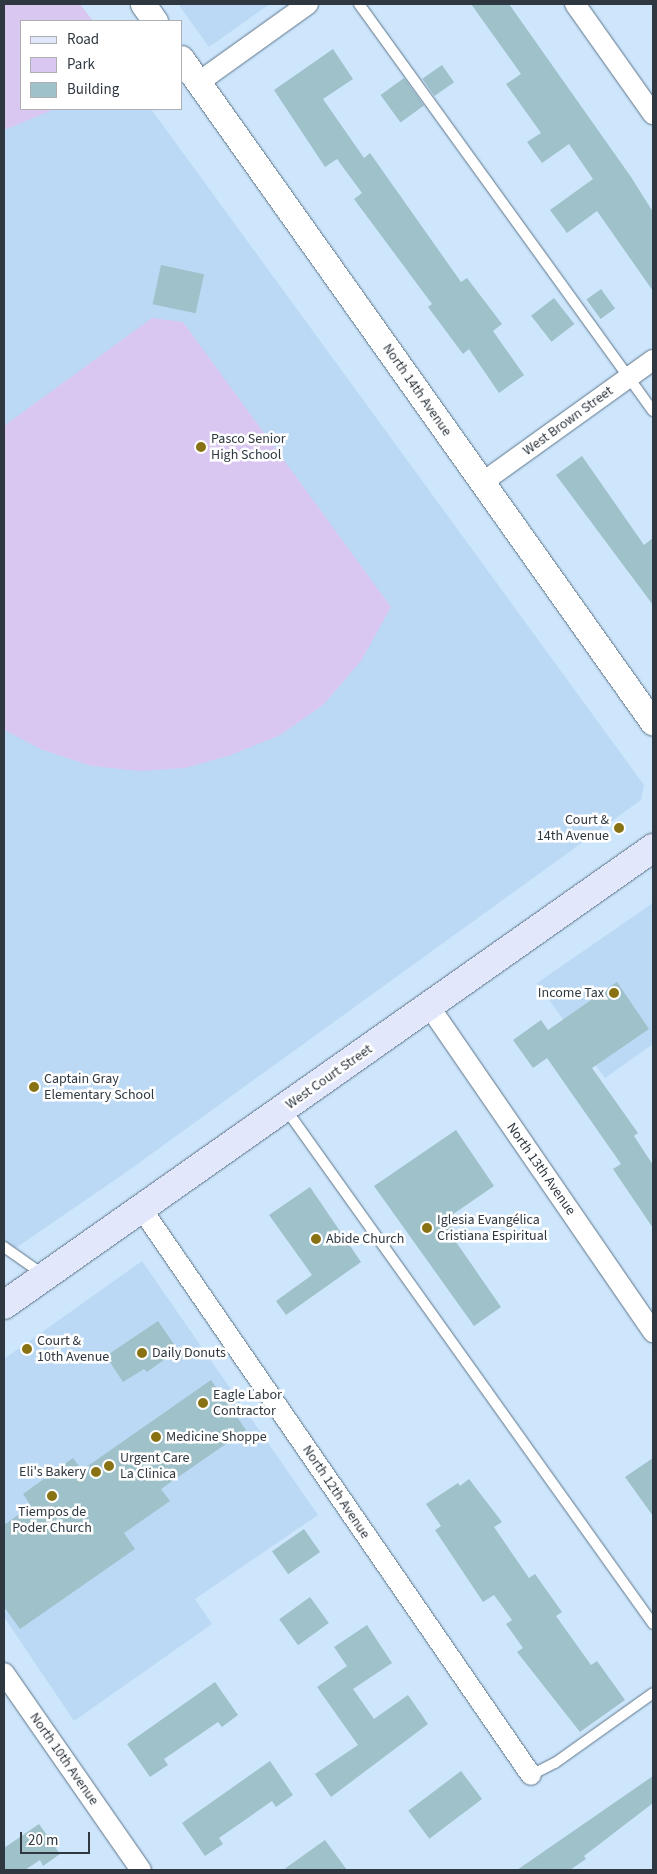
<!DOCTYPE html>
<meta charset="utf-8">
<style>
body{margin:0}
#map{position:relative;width:657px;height:1874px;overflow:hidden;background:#cde6fc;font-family:"Source Sans 3",sans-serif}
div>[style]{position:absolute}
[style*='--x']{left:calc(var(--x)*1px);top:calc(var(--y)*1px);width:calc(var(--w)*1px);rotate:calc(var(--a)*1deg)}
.built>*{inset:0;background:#bbd9f4}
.green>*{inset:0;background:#d9c7f1}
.building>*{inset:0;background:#9ec1ca;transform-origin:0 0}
.roads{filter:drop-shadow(0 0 1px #5e7487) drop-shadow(0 0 1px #5e7487)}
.service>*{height:10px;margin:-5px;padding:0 5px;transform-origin:5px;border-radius:5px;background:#fff}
.minor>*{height:20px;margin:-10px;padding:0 10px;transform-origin:10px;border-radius:10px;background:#fff}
.tertiary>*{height:25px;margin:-12.5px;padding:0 12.5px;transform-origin:12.5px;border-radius:12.5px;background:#fff}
.secondary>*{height:28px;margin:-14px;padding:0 14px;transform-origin:14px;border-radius:14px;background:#e3e7fb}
.dots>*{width:14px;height:14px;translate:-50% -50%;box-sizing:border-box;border:2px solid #fff;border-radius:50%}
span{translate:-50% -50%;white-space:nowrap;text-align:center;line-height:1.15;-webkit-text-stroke:5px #fff;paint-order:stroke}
.street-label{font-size:14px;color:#2f3841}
.poi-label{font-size:14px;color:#2f3841}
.left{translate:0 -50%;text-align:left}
.right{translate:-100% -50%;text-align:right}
.frame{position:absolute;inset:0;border:5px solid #2f3841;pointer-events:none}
.legend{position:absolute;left:20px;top:20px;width:162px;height:90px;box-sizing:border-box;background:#fff;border:1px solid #acafb3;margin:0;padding:6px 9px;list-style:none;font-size:15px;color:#2f3841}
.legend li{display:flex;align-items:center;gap:10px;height:25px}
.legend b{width:25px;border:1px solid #acafb3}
.scale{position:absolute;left:20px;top:1832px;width:70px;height:22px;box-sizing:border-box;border:2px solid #2f3841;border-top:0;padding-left:6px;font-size:15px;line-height:18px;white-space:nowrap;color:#2f3841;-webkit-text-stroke:4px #fff;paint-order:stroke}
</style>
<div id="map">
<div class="built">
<i style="clip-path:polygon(4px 4px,21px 21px,21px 109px,151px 109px,644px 785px,641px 800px,125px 1173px,4px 1256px)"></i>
<i style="clip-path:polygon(178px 4px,270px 4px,209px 47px)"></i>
<i style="clip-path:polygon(653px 903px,653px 1044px,605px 1078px,537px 983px)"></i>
<i style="clip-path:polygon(142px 1261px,318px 1515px,195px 1599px,212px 1624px,74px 1721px,4px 1617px,4px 1359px)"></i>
</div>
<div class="green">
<i style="clip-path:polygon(4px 4px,80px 4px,93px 21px,21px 21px,21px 109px,55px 109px,4px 130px)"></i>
<i style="clip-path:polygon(152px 318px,183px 322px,391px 607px,361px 661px,323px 705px,280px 735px,231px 755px,185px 768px,140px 771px,92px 766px,43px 750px,4px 730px,4px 426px)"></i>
</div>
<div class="building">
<i style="clip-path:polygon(471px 4px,509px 4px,631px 177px,653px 212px,653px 291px,597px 211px,567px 233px,550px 210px,593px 179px,569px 144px,542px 163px,527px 142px,541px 133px,506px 84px,521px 74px)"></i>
<i style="clip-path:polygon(333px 49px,353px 79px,323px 99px,364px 158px,370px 153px,461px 282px,467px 278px,502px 324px,493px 331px,524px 375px,499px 393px,469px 349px,463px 354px,428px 307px,432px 304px,354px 199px,362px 193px,337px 159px,325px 167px,274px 90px)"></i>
<i style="left:442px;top:65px;width:21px;height:24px;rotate:55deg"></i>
<i style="left:404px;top:78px;width:34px;height:29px;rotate:54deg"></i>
<i style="left:161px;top:265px;width:44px;height:40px;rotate:12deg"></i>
<i style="left:601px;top:289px;width:24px;height:18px;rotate:54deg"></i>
<i style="left:554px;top:298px;width:33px;height:29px;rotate:52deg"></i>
<i style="clip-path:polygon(582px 456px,644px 545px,653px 538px,653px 605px,556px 475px)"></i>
<i style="clip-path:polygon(617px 982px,649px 1029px,592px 1068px,638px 1133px,634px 1136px,653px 1165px,653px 1228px,613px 1169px,621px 1164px,547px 1058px,533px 1068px,513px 1040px,541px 1020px,548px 1030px)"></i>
<i style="clip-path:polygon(456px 1130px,494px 1186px,446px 1219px,458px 1236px,454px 1239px,501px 1307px,474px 1326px,374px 1186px)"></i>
<i style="clip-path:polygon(310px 1187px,361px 1262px,286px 1315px,276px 1301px,312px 1275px,269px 1215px)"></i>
<i style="clip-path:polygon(158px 1321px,178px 1350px,147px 1372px,144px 1369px,123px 1382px,106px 1356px)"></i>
<i style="clip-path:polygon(211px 1380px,246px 1430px,161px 1489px,170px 1501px,124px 1533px,135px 1549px,20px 1629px,4px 1607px,4px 1525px,31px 1506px,23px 1494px,73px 1458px,82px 1470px)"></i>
<i style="clip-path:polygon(653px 1458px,653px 1516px,625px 1477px)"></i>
<i style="clip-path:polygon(469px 1479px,502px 1522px,494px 1527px,529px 1578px,535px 1574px,562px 1612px,556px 1616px,591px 1665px,597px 1661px,625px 1700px,580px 1732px,517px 1652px,523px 1648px,506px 1624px,512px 1620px,494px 1595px,483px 1602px,435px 1530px,441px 1526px,426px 1504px,458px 1483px,460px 1486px)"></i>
<i style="left:304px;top:1529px;width:28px;height:39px;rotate:55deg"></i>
<i style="left:310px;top:1597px;width:32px;height:38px;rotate:54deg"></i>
<i style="clip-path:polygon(367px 1625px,392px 1663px,353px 1689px,374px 1719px,408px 1695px,428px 1724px,331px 1797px,315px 1774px,358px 1745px,317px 1687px,347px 1666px,334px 1647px)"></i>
<i style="clip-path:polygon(215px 1682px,238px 1715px,222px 1727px,218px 1722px,164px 1759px,168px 1765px,150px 1777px,127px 1744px)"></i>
<i style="clip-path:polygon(270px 1761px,293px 1795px,276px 1807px,272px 1801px,219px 1838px,223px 1844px,205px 1856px,182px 1823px)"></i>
<i style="left:461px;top:1771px;width:35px;height:66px;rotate:53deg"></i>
<i style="clip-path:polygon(653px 1776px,653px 1803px,584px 1856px,586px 1859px,570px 1870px,517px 1870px)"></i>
<i style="clip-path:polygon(39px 1824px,60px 1854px,43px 1866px,40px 1860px,25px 1870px,4px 1870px,4px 1848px)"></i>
<i style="clip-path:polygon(325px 1840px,347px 1870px,283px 1870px)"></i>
</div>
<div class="roads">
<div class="service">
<i style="--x:359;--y:4;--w:502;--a:54.16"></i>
<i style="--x:285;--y:1108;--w:634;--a:54.5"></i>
<i style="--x:4;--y:1247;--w:49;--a:35"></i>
<i style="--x:531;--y:1775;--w:27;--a:-27"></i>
<i style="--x:555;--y:1763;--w:120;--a:-35.5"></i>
</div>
<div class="minor">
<i style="--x:575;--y:4;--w:135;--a:54.7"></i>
<i style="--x:199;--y:82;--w:134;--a:-35.6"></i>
<i style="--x:483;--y:482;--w:209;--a:-35.7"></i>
<i style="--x:429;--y:1006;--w:396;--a:55.5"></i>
<i style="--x:141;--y:1208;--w:688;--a:55.48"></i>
<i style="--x:4;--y:1673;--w:240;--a:55.2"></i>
</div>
<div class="tertiary">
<i style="--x:143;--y:4;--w:21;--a:55"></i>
<i style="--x:181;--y:58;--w:815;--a:54.63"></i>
</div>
<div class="secondary">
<i style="--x:4;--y:1305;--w:794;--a:-35.15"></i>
</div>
</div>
<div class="dots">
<i style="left:201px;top:447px;background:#887214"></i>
<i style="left:619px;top:828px;background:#887214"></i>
<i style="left:614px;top:993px;background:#887214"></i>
<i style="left:34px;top:1087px;background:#887214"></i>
<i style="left:427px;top:1228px;background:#887214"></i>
<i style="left:316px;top:1239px;background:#887214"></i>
<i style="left:27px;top:1349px;background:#887214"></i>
<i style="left:142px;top:1353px;background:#887214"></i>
<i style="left:203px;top:1403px;background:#887214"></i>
<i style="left:156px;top:1437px;background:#887214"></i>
<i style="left:109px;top:1466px;background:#887214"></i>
<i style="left:96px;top:1472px;background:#887214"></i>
<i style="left:52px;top:1496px;background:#887214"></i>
</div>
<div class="street-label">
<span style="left:417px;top:390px;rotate:55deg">North 14th Avenue</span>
<span style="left:568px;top:421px;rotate:-36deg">West Brown Street</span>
<span style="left:329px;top:1077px;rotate:-35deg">West Court Street</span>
<span style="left:541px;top:1169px;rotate:55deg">North 13th Avenue</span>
<span style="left:336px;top:1492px;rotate:56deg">North 12th Avenue</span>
<span style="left:64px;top:1759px;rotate:55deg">North 10th Avenue</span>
</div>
<div class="poi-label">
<span class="left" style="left:211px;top:447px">Pasco Senior<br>High School</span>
<span class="right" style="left:609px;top:828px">Court &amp;<br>14th Avenue</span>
<span class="right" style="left:604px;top:993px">Income Tax</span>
<span class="left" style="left:44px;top:1087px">Captain Gray<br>Elementary School</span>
<span class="left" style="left:437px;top:1228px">Iglesia Evangélica<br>Cristiana Espiritual</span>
<span class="left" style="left:326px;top:1239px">Abide Church</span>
<span class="left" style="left:37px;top:1349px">Court &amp;<br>10th Avenue</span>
<span class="left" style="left:152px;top:1353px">Daily Donuts</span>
<span class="left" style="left:213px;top:1403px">Eagle Labor<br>Contractor</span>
<span class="left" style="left:166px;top:1437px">Medicine Shoppe</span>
<span class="left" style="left:120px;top:1466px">Urgent Care<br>La Clinica</span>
<span class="right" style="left:86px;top:1472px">Eli's Bakery</span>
<span style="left:52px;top:1520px">Tiempos de<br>Poder Church</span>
</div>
<div class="frame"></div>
<ul class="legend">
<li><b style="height:6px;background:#e3e7fb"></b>Road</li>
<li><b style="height:14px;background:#d9c7f1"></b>Park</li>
<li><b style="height:14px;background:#9ec1ca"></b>Building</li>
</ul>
<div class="scale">20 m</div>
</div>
